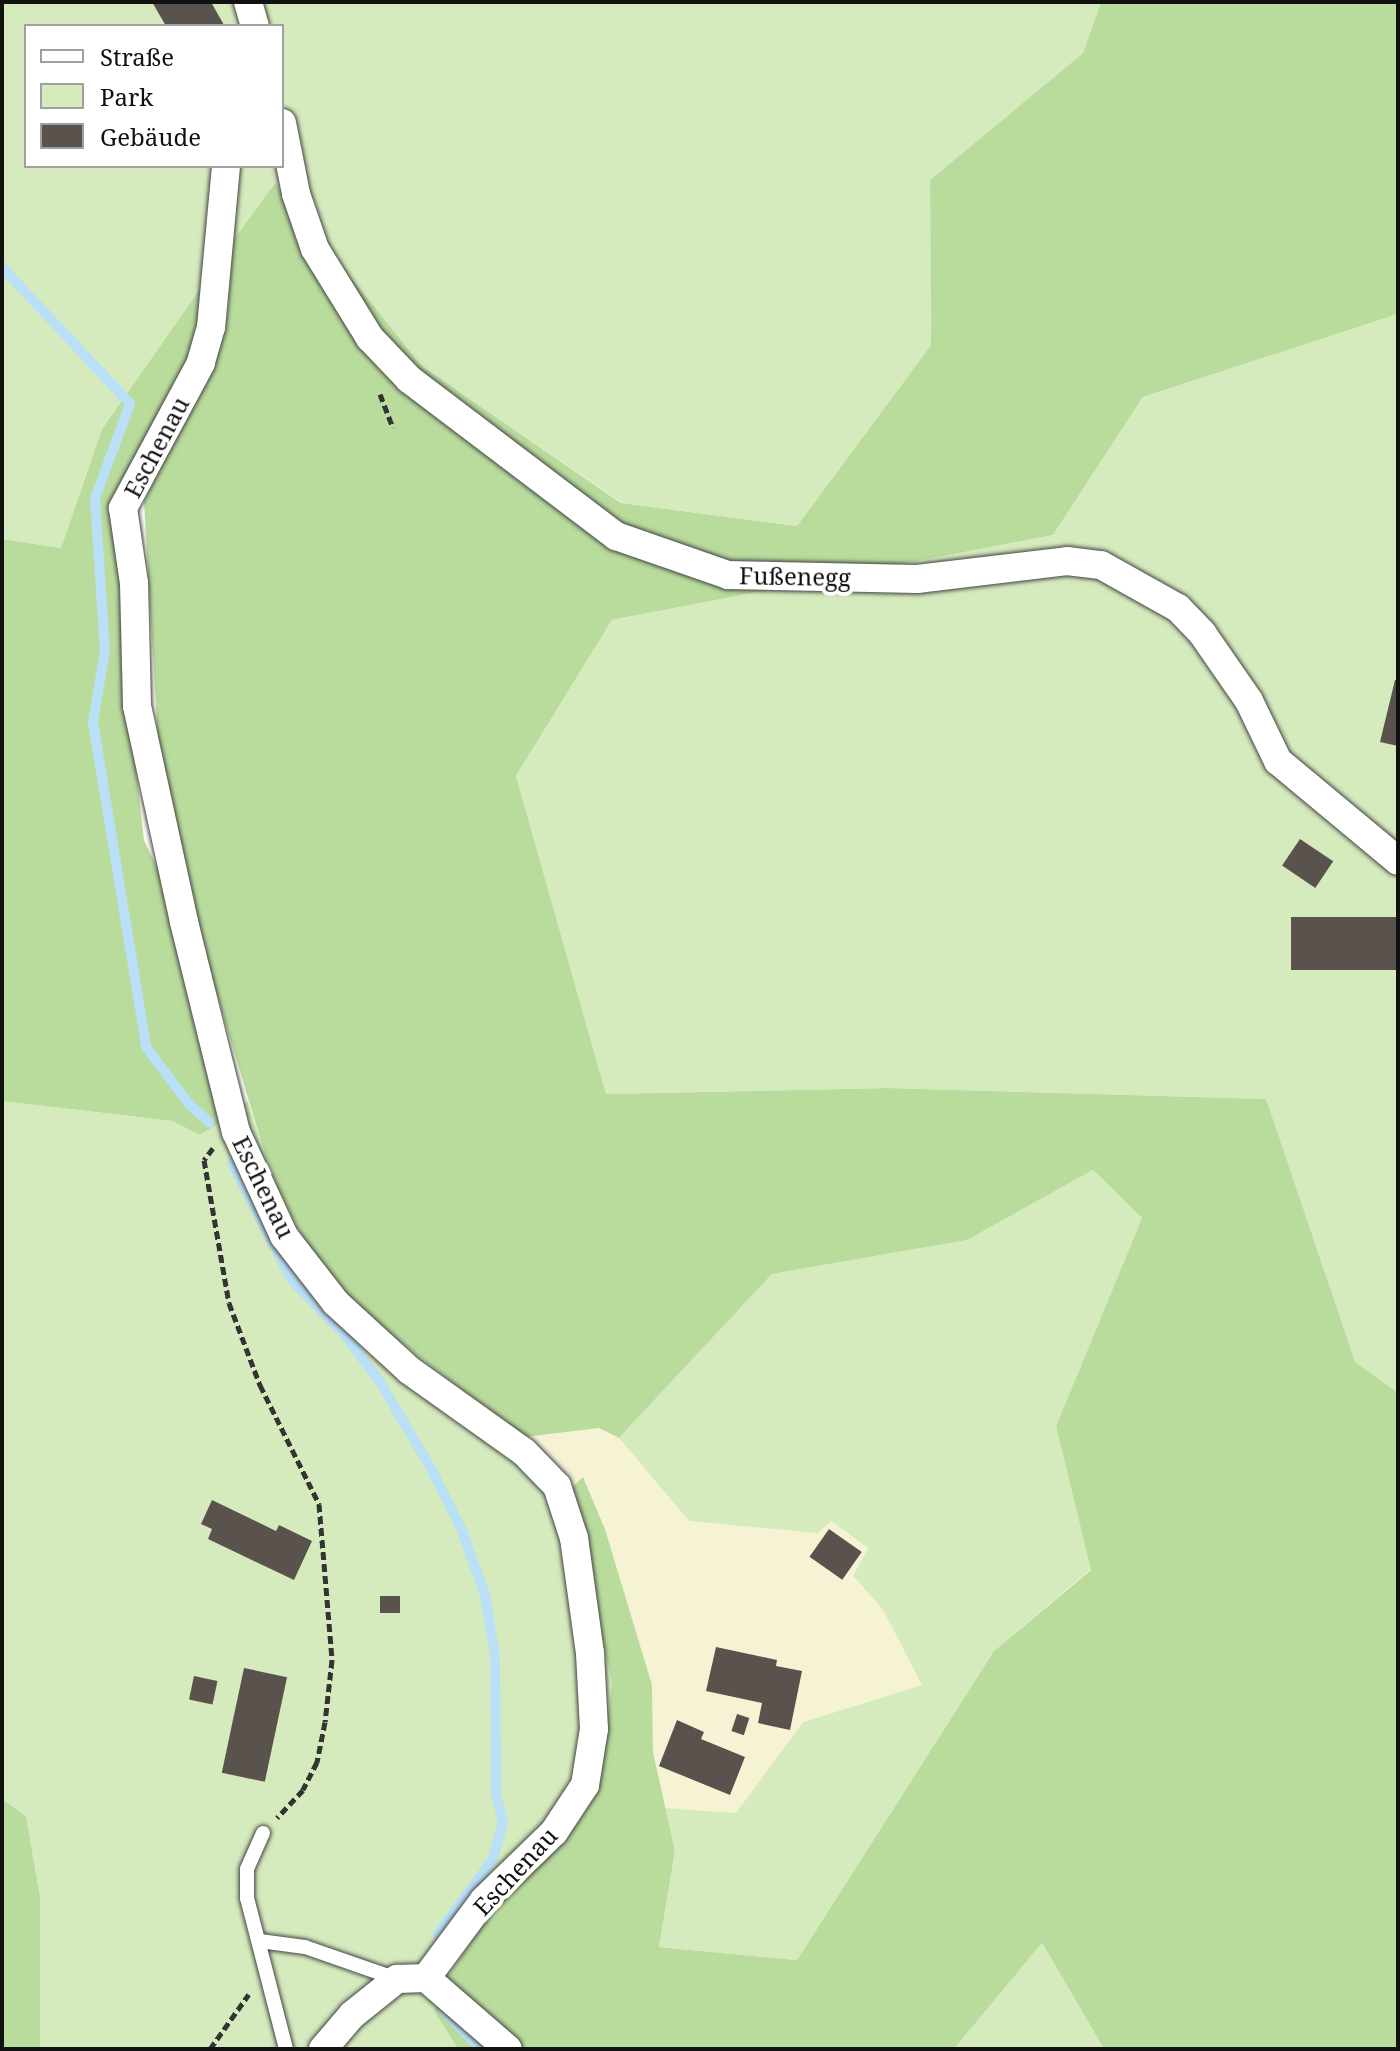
<!DOCTYPE html>
<meta charset="utf-8">
<style>
body{margin:0}
#map{position:relative;width:1400px;height:2051px;overflow:hidden;background:#fffdf5;font-family:"Noto Serif",serif}
div>[style]{position:absolute}
[style*='--x']{left:calc(var(--x)*1px);top:calc(var(--y)*1px);width:calc(var(--w)*1px);rotate:calc(var(--a)*1deg)}
.farmland>*{inset:0;background:#f6f3d4}
.green>*{inset:0;background:#d5ebbd}
.forest>*{inset:0;background:#b9dc9c}
.stream>*{height:10px;margin:-5px;padding:0 5px;transform-origin:5px;border-radius:5px;background:#b9e0f7}
.building>*{inset:0;background:#5a524d;transform-origin:0 0}
.path>*{height:5px;margin-top:-2.5px;transform-origin:0;background:repeating-linear-gradient(90deg,#333 0 8px,transparent 0 12px)}
.roads{filter:drop-shadow(0 0 2px #444) drop-shadow(0 0 2px #444)}
.lane>*{height:14px;margin:-7px;padding:0 7px;transform-origin:7px;border-radius:7px;background:#fff}
.street>*{height:28px;margin:-14px;padding:0 14px;transform-origin:14px;border-radius:14px;background:#fff}
span{translate:-50% -50%;white-space:nowrap;text-align:center;line-height:1.15;-webkit-text-stroke:8px #fff;paint-order:stroke}
.street-label{font-size:24px;color:#111}
.frame{position:absolute;inset:0;border:4px solid #111;pointer-events:none}
.legend{position:absolute;left:24px;top:24px;width:260px;height:144px;box-sizing:border-box;background:#fff;border:2px solid #a0a0a0;margin:0;padding:10px 14px;list-style:none;font-size:24px;color:#111}
.legend li{display:flex;align-items:center;gap:16px;height:40px}
.legend b{width:40px;border:2px solid #a0a0a0}
</style>
<div id="map">
<div class="farmland">
<i style="clip-path:polygon(567px 1428px,599px 1428px,619px 1438px,689px 1521px,831px 1521px,868px 1548px,853px 1577px,883px 1610px,922px 1685px,803px 1722px,737px 1813px,665px 1808px,653px 1752px,652px 1685px,605px 1529px,584px 1478px,570px 1489px,524px 1437px)"></i>
</div>
<div class="green">
<i style="clip-path:polygon(evenodd,2px 2px,1101px 2px,1083px 53px,930px 180px,931px 345px,797px 526px,622px 503px,422px 366px,275px 183px,102px 429px,61px 548px,2px 539px,2px 2px,26px 26px,282px 26px,282px 166px,26px 166px,26px 26px)"></i>
<i style="clip-path:polygon(1398px 314px,1398px 1393px,1355px 1363px,1265px 1099px,887px 1088px,606px 1094px,516px 776px,612px 620px,1053px 535px,1143px 397px)"></i>
<i style="clip-path:polygon(2px 1101px,172px 1121px,200px 1135px,248px 1101px,270px 1171px,458px 1384px,524px 1437px,570px 1489px,612px 1683px,602px 1759px,585px 1810px,482px 1925px,434px 2011px,458px 2049px,40px 2049px,40px 1896px,26px 1816px,2px 1799px)"></i>
<i style="clip-path:polygon(1093px 1170px,1142px 1218px,1056px 1426px,1091px 1569px,994px 1651px,797px 1960px,659px 1947px,675px 1851px,665px 1808px,736px 1813px,803px 1722px,922px 1685px,883px 1610px,853px 1576px,868px 1548px,831px 1521px,818px 1533px,689px 1521px,619px 1438px,772px 1274px,967px 1240px)"></i>
<i style="clip-path:polygon(1042px 1943px,1104px 2049px,954px 2049px)"></i>
</div>
<div class="forest">
<i style="clip-path:polygon(1101px 2px,1398px 2px,1398px 314px,1143px 397px,1053px 535px,612px 620px,516px 776px,606px 1094px,887px 1088px,1266px 1099px,1355px 1362px,1398px 1393px,1398px 2049px,1104px 2049px,1042px 1943px,954px 2049px,458px 2049px,434px 2011px,447px 1979px,482px 1925px,585px 1810px,602px 1759px,612px 1683px,570px 1489px,583px 1477px,605px 1529px,652px 1685px,653px 1752px,675px 1851px,659px 1947px,797px 1960px,994px 1651px,1091px 1570px,1056px 1426px,1142px 1218px,1093px 1170px,967px 1240px,772px 1274px,619px 1438px,599px 1428px,524px 1437px,366px 1315px,308px 1247px,270px 1171px,213px 981px,159px 757px,144px 502px,226px 329px,233px 241px,275px 183px,422px 366px,621px 503px,797px 526px,931px 345px,930px 180px,1083px 53px)"></i>
<i style="clip-path:polygon(212px 272px,199px 348px,127px 472px,129px 711px,144px 840px,163px 880px,221px 1122px,200px 1135px,172px 1121px,2px 1101px,2px 539px,61px 548px,102px 429px)"></i>
<i style="clip-path:polygon(2px 1799px,26px 1816px,40px 1896px,40px 2049px,2px 2049px)"></i>
</div>
<div class="stream">
<i style="--x:2;--y:267;--w:187;--a:46.9"></i>
<i style="--x:130;--y:404;--w:100;--a:110.4"></i>
<i style="--x:95;--y:498;--w:153;--a:86.3"></i>
<i style="--x:105;--y:651;--w:72;--a:99.6"></i>
<i style="--x:93;--y:722;--w:329;--a:80.7"></i>
<i style="--x:146;--y:1047;--w:71;--a:53"></i>
<i style="--x:189;--y:1104;--w:28;--a:42"></i>
<i style="--x:232;--y:1163;--w:130;--a:63"></i>
<i style="--x:291;--y:1279;--w:76;--a:46.1"></i>
<i style="--x:344;--y:1334;--w:60;--a:53.1"></i>
<i style="--x:380;--y:1382;--w:99;--a:59.5"></i>
<i style="--x:430;--y:1467;--w:68;--a:63.1"></i>
<i style="--x:461;--y:1528;--w:71;--a:70.3"></i>
<i style="--x:485;--y:1595;--w:62;--a:80.7"></i>
<i style="--x:495;--y:1656;--w:138;--a:89.6"></i>
<i style="--x:496;--y:1794;--w:30;--a:76"></i>
<i style="--x:503;--y:1823;--w:37;--a:106"></i>
<i style="--x:493;--y:1859;--w:93;--a:126.3"></i>
<i style="--x:444;--y:2011;--w:53;--a:45.8"></i>
</div>
<div class="building">
<i style="clip-path:polygon(152px 2px,211px 2px,224px 25px,166px 26px)"></i>
<i style="clip-path:polygon(1395px 680px,1398px 680px,1398px 746px,1380px 742px)"></i>
<i style="left:1300px;top:839px;width:40px;height:32px;rotate:34deg"></i>
<i style="left:1398px;top:917px;width:53px;height:107px;rotate:90deg"></i>
<i style="clip-path:polygon(212px 1500px,276px 1531px,279px 1525px,312px 1541px,294px 1580px,208px 1539px,212px 1529px,201px 1524px)"></i>
<i style="left:829px;top:1529px;width:40px;height:34px;rotate:35deg"></i>
<i style="left:380px;top:1596px;width:20px;height:17px"></i>
<i style="clip-path:polygon(716px 1647px,777px 1660px,776px 1666px,802px 1671px,790px 1730px,758px 1723px,762px 1703px,706px 1691px)"></i>
<i style="left:244px;top:1668px;width:44px;height:107px;rotate:12deg"></i>
<i style="left:194px;top:1676px;width:24px;height:24px;rotate:12deg"></i>
<i style="left:737px;top:1714px;width:13px;height:18px;rotate:18deg"></i>
<i style="clip-path:polygon(677px 1720px,704px 1732px,701px 1739px,745px 1757px,730px 1795px,659px 1766px)"></i>
</div>
<div class="path">
<i style="--x:380;--y:394;--w:36;--a:69"></i>
<i style="--x:213;--y:1148;--w:15;--a:127"></i>
<i style="--x:204;--y:1160;--w:145;--a:80.1"></i>
<i style="--x:229;--y:1303;--w:88;--a:69.3"></i>
<i style="--x:260;--y:1385;--w:133;--a:63.6"></i>
<i style="--x:319;--y:1504;--w:157;--a:85.2"></i>
<i style="--x:332;--y:1660;--w:62;--a:96.4"></i>
<i style="--x:325;--y:1722;--w:41;--a:101.3"></i>
<i style="--x:317;--y:1762;--w:31;--a:117"></i>
<i style="--x:303;--y:1790;--w:38;--a:133"></i>
<i style="--x:210;--y:2049;--w:67;--a:-54.7"></i>
</div>
<div class="roads">
<div class="lane">
<i style="--x:263;--y:1833;--w:39;--a:114"></i>
<i style="--x:247;--y:1869;--w:29;--a:90"></i>
<i style="--x:247;--y:1898;--w:156;--a:75.5"></i>
<i style="--x:260;--y:1941;--w:45;--a:7.6"></i>
<i style="--x:305;--y:1947;--w:97;--a:19.2"></i>
</div>
<div class="street">
<i style="--x:248;--y:2;--w:25;--a:74"></i>
<i style="--x:282;--y:123;--w:72;--a:78.8"></i>
<i style="--x:296;--y:194;--w:58;--a:70.9"></i>
<i style="--x:315;--y:249;--w:105;--a:58.3"></i>
<i style="--x:370;--y:338;--w:57;--a:46.4"></i>
<i style="--x:409;--y:379;--w:260;--a:37.2"></i>
<i style="--x:616;--y:536;--w:119;--a:19.2"></i>
<i style="--x:728;--y:575;--w:189;--a:1.2"></i>
<i style="--x:917;--y:579;--w:151;--a:-6.8"></i>
<i style="--x:1067;--y:561;--w:34;--a:7"></i>
<i style="--x:1101;--y:565;--w:88;--a:29.2"></i>
<i style="--x:1178;--y:608;--w:35;--a:46"></i>
<i style="--x:1202;--y:633;--w:83;--a:55.3"></i>
<i style="--x:1249;--y:701;--w:67;--a:64.2"></i>
<i style="--x:1278;--y:761;--w:156;--a:39.8"></i>
<i style="--x:226;--y:166;--w:162;--a:95.3"></i>
<i style="--x:211;--y:327;--w:37;--a:106"></i>
<i style="--x:201;--y:363;--w:165;--a:118.3"></i>
<i style="--x:123;--y:508;--w:76;--a:81.7"></i>
<i style="--x:134;--y:583;--w:123;--a:88.6"></i>
<i style="--x:137;--y:706;--w:221;--a:77.7"></i>
<i style="--x:184;--y:922;--w:216;--a:76.1"></i>
<i style="--x:236;--y:1132;--w:115;--a:65.2"></i>
<i style="--x:284;--y:1236;--w:85;--a:52.2"></i>
<i style="--x:336;--y:1303;--w:99;--a:42.5"></i>
<i style="--x:409;--y:1370;--w:141;--a:35.5"></i>
<i style="--x:524;--y:1452;--w:47;--a:45.9"></i>
<i style="--x:557;--y:1486;--w:55;--a:71.9"></i>
<i style="--x:574;--y:1538;--w:116;--a:82.1"></i>
<i style="--x:590;--y:1653;--w:76;--a:87"></i>
<i style="--x:594;--y:1729;--w:57;--a:99.1"></i>
<i style="--x:585;--y:1785;--w:56;--a:123.4"></i>
<i style="--x:554;--y:1832;--w:98;--a:135.8"></i>
<i style="--x:484;--y:1900;--w:97;--a:126.6"></i>
<i style="--x:426;--y:1978;--w:108;--a:40.9"></i>
<i style="--x:323;--y:2049;--w:45;--a:-49.5"></i>
<i style="--x:352;--y:2015;--w:58;--a:-38.7"></i>
<i style="--x:397;--y:1979;--w:29;--a:-2"></i>
</div>
</div>
<div class="street-label">
<span style="left:156px;top:447px;rotate:-62deg">Eschenau</span>
<span style="left:795px;top:576px;rotate:1deg">Fußenegg</span>
<span style="left:264px;top:1187px;rotate:64deg">Eschenau</span>
<span style="left:515px;top:1871px;rotate:-47deg">Eschenau</span>
</div>
<div class="frame"></div>
<ul class="legend">
<li><b style="height:10px;background:#fff"></b>Straße</li>
<li><b style="height:22px;background:#d5ebbd"></b>Park</li>
<li><b style="height:22px;background:#5a524d"></b>Gebäude</li>
</ul>
</div>
